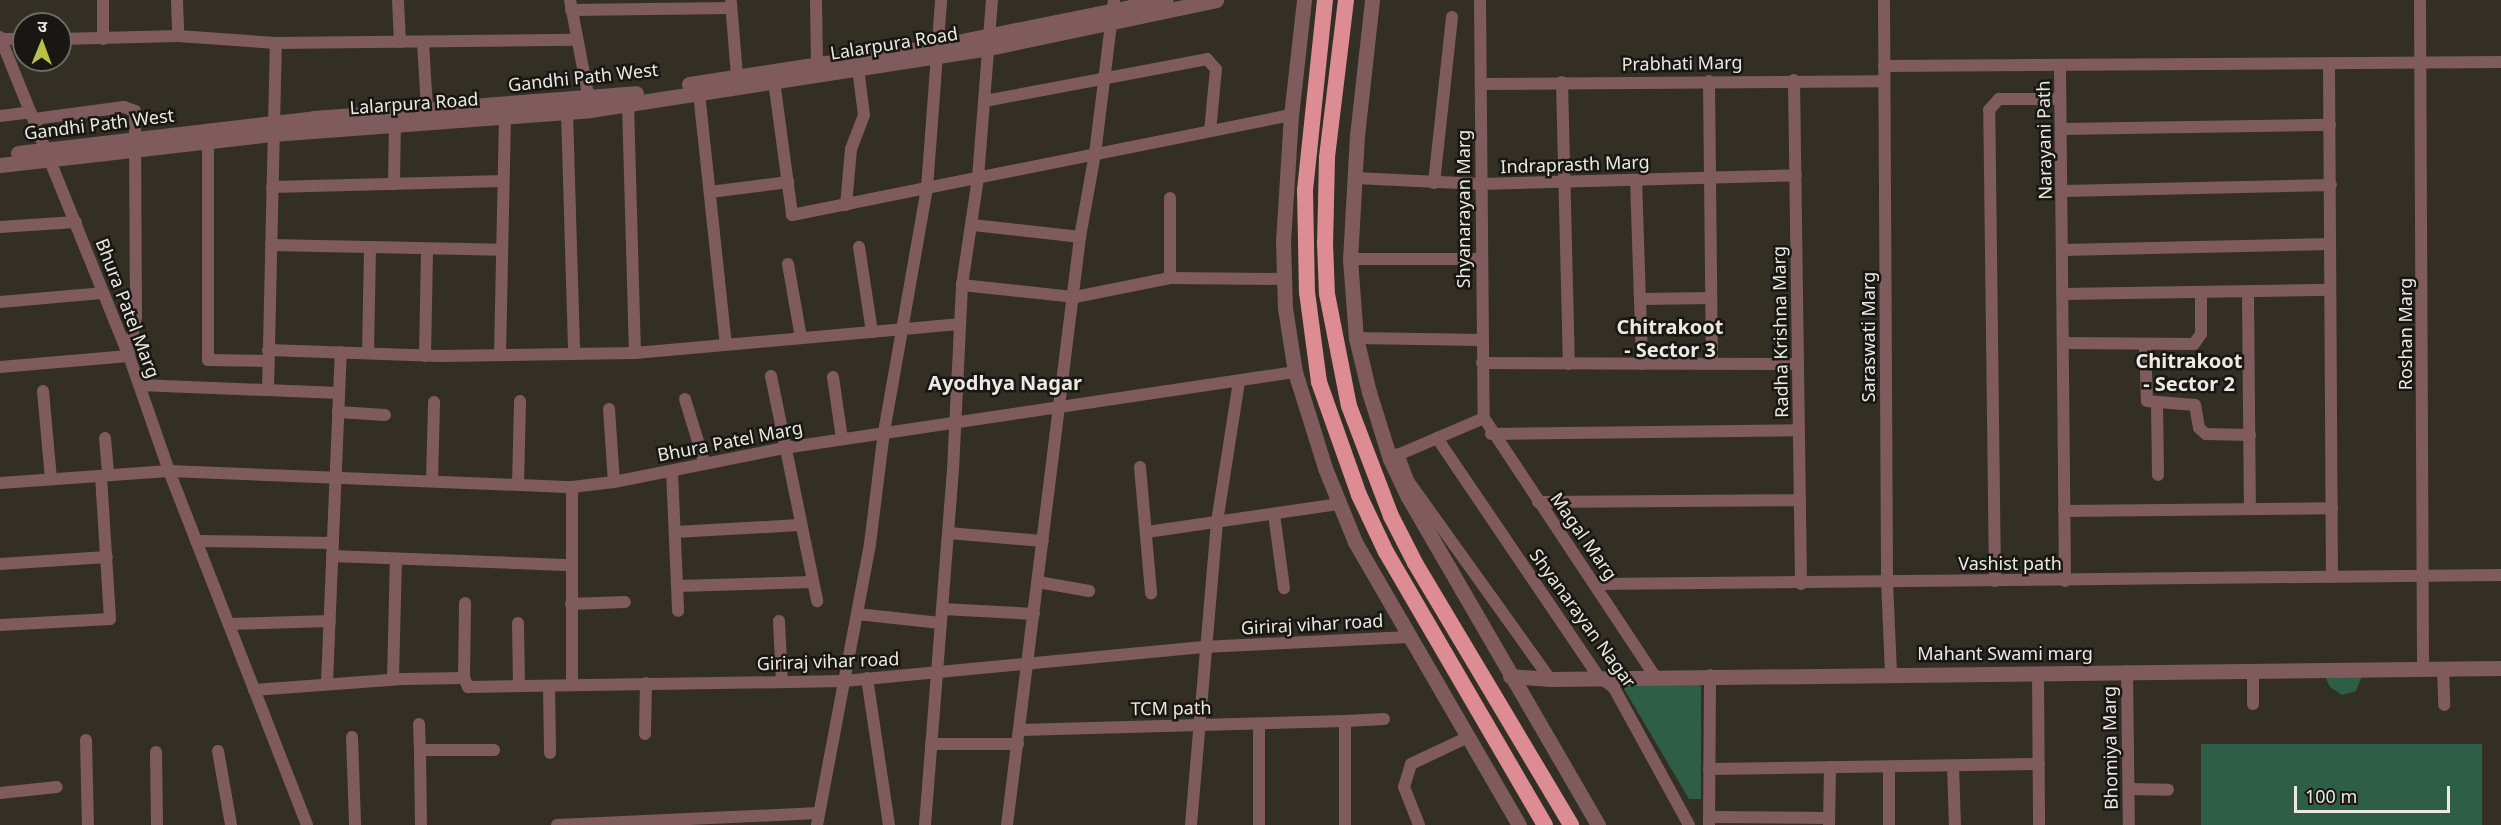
<!DOCTYPE html>
<meta charset="utf-8">
<style>
body{margin:0}
#map{position:relative;width:2501px;height:825px;overflow:hidden;background:#332f25;font-family:"Noto Sans","Noto Sans Devanagari",sans-serif}
div>[style]{position:absolute}
[style*='--x']{left:calc(var(--x)*1px);top:calc(var(--y)*1px);width:calc(var(--w)*1px);rotate:calc(var(--a)*1deg)}
.green>*{inset:0;background:#2e5e47;transform-origin:0 0}
.minor>*{height:12px;margin:-6px;padding:0 6px;transform-origin:6px;border-radius:6px;background:#7f5b5d}
.tertiary>*{height:15px;margin:-7.5px;padding:0 7.5px;transform-origin:7.5px;border-radius:7.5px;background:#7f5b5d}
.trunk>*{height:16px;margin:-8px;padding:0 8px;transform-origin:8px;border-radius:8px;background:#dc8c92}
span{translate:-50% -50%;white-space:nowrap;text-align:center;line-height:1.15;-webkit-text-stroke:5px #191713;paint-order:stroke}
.street-label{font-size:18px;color:#ebe9e2}
.neighbourhood-label{font-size:20px;color:#ebe9e2;font-weight:700}
.north{position:absolute;left:12px;top:12px;width:60px;height:60px;box-sizing:border-box;background:#191713;border:2px solid #6d6b66;border-radius:50%;rotate:1deg;font-size:16px;font-weight:700;line-height:24px;text-align:center;color:#ebe9e2}
.north::after{content:'';display:block;margin:auto;width:21px;height:27px;background:#bac045;clip-path:polygon(50% 0,100% 100%,50% 72%,0 100%)}
.scale{position:absolute;left:2294px;top:786px;width:156px;height:27px;box-sizing:border-box;border:3px solid #ebe9e2;border-top:0;padding-left:8px;font-size:18px;line-height:21px;white-space:nowrap;color:#ebe9e2;-webkit-text-stroke:4px #191713;paint-order:stroke}
</style>
<div id="map">
<div class="green">
<i style="clip-path:polygon(2363px 674px,2356px 691px,2342px 695px,2330px 687px,2325px 676px)"></i>
<i style="clip-path:polygon(1685px 680px,1701px 686px,1701px 799px,1689px 799px,1623px 687px)"></i>
<i style="left:2201px;top:744px;width:281px;height:81px"></i>
</div>
<div class="minor">
<i style="--x:103;--y:0;--w:39;--a:90"></i>
<i style="--x:177;--y:0;--w:36;--a:88"></i>
<i style="--x:398;--y:0;--w:42;--a:87.3"></i>
<i style="--x:570;--y:0;--w:107;--a:79.2"></i>
<i style="--x:816;--y:0;--w:63;--a:89.1"></i>
<i style="--x:1480;--y:0;--w:418;--a:89.5"></i>
<i style="--x:1484;--y:418;--w:310;--a:56.5"></i>
<i style="--x:1884;--y:0;--w:581;--a:89.7"></i>
<i style="--x:1887;--y:581;--w:92;--a:87.5"></i>
<i style="--x:2420;--y:0;--w:669;--a:89.74"></i>
<i style="--x:731;--y:3;--w:73;--a:85.3"></i>
<i style="--x:571;--y:10;--w:160;--a:-0.7"></i>
<i style="--x:0;--y:37;--w:344;--a:68"></i>
<i style="--x:129;--y:356;--w:122;--a:70.8"></i>
<i style="--x:169;--y:471;--w:380;--a:68.7"></i>
<i style="--x:0;--y:39;--w:24;--a:0"></i>
<i style="--x:60;--y:39;--w:118;--a:-1.5"></i>
<i style="--x:178;--y:36;--w:98;--a:4.1"></i>
<i style="--x:276;--y:43;--w:299;--a:-0.6"></i>
<i style="--x:423;--y:42;--w:67;--a:86.6"></i>
<i style="--x:2329;--y:63;--w:514;--a:89.67"></i>
<i style="--x:1884;--y:66;--w:617;--a:-0.37"></i>
<i style="--x:2060;--y:67;--w:514;--a:89.44"></i>
<i style="--x:1794;--y:80;--w:504;--a:89.2"></i>
<i style="--x:774;--y:81;--w:135;--a:82.3"></i>
<i style="--x:792;--y:215;--w:509;--a:-11.33"></i>
<i style="--x:1709;--y:81;--w:283;--a:89.4"></i>
<i style="--x:1562;--y:82;--w:282;--a:88.6"></i>
<i style="--x:1481;--y:84;--w:403;--a:-0.4"></i>
<i style="--x:699;--y:93;--w:253;--a:83.9"></i>
<i style="--x:985;--y:101;--w:226;--a:-10.7"></i>
<i style="--x:1207;--y:59;--w:13;--a:48"></i>
<i style="--x:1216;--y:69;--w:62;--a:95.5"></i>
<i style="--x:628;--y:104;--w:249;--a:88.4"></i>
<i style="--x:567;--y:112;--w:242;--a:88.3"></i>
<i style="--x:0;--y:116;--w:31;--a:-7"></i>
<i style="--x:2061;--y:129;--w:269;--a:-0.9"></i>
<i style="--x:208;--y:134;--w:226;--a:90"></i>
<i style="--x:208;--y:360;--w:60;--a:1"></i>
<i style="--x:1355;--y:178;--w:126;--a:2.7"></i>
<i style="--x:1481;--y:184;--w:315;--a:-1.6"></i>
<i style="--x:1636;--y:180;--w:184;--a:88.1"></i>
<i style="--x:1434;--y:183;--w:167;--a:-83.8"></i>
<i style="--x:394;--y:184;--w:61;--a:-89.1"></i>
<i style="--x:272;--y:187;--w:231;--a:-1.5"></i>
<i style="--x:2063;--y:191;--w:268;--a:-1.3"></i>
<i style="--x:710;--y:192;--w:79;--a:-7.3"></i>
<i style="--x:846;--y:205;--w:56;--a:-84.9"></i>
<i style="--x:851;--y:149;--w:36;--a:-69"></i>
<i style="--x:864;--y:115;--w:47;--a:-97.3"></i>
<i style="--x:973;--y:225;--w:108;--a:6.4"></i>
<i style="--x:0;--y:227;--w:76;--a:-3.8"></i>
<i style="--x:271;--y:245;--w:231;--a:1.2"></i>
<i style="--x:859;--y:247;--w:86;--a:81.3"></i>
<i style="--x:2063;--y:250;--w:267;--a:-1.3"></i>
<i style="--x:1350;--y:259;--w:131;--a:0"></i>
<i style="--x:788;--y:264;--w:75;--a:80"></i>
<i style="--x:1170;--y:278;--w:80;--a:-90"></i>
<i style="--x:962;--y:285;--w:114;--a:6.1"></i>
<i style="--x:1075;--y:297;--w:97;--a:-11.3"></i>
<i style="--x:1170;--y:278;--w:113;--a:0.5"></i>
<i style="--x:2248;--y:292;--w:215;--a:89.5"></i>
<i style="--x:2062;--y:294;--w:267;--a:-0.9"></i>
<i style="--x:1640;--y:299;--w:71;--a:-0.8"></i>
<i style="--x:0;--y:302;--w:102;--a:-5"></i>
<i style="--x:1356;--y:338;--w:126;--a:0.9"></i>
<i style="--x:2063;--y:343;--w:131;--a:0.4"></i>
<i style="--x:2194;--y:344;--w:12;--a:-55"></i>
<i style="--x:2201;--y:334;--w:42;--a:-90"></i>
<i style="--x:2145;--y:344;--w:57;--a:88"></i>
<i style="--x:2147;--y:401;--w:48;--a:4.8"></i>
<i style="--x:2195;--y:405;--w:23;--a:80"></i>
<i style="--x:2199;--y:428;--w:9;--a:41"></i>
<i style="--x:2206;--y:434;--w:44;--a:1.3"></i>
<i style="--x:268;--y:350;--w:172;--a:2"></i>
<i style="--x:440;--y:356;--w:195;--a:-0.9"></i>
<i style="--x:635;--y:353;--w:325;--a:-5.1"></i>
<i style="--x:368;--y:353;--w:106;--a:-88.9"></i>
<i style="--x:500;--y:355;--w:245;--a:-88.8"></i>
<i style="--x:425;--y:356;--w:107;--a:-88.9"></i>
<i style="--x:1482;--y:363;--w:316;--a:0.2"></i>
<i style="--x:0;--y:367;--w:129;--a:-4.9"></i>
<i style="--x:129;--y:356;--w:40;--a:-80"></i>
<i style="--x:136;--y:317;--w:206;--a:-90.3"></i>
<i style="--x:135;--y:111;--w:12;--a:-160"></i>
<i style="--x:124;--y:107;--w:91;--a:172.4"></i>
<i style="--x:771;--y:376;--w:230;--a:78.4"></i>
<i style="--x:833;--y:377;--w:63;--a:81.7"></i>
<i style="--x:139;--y:385;--w:200;--a:2.3"></i>
<i style="--x:268;--y:390;--w:347;--a:-88.7"></i>
<i style="--x:43;--y:391;--w:88;--a:84.8"></i>
<i style="--x:685;--y:399;--w:68;--a:72.9"></i>
<i style="--x:2157;--y:403;--w:72;--a:89.2"></i>
<i style="--x:609;--y:409;--w:73;--a:86.1"></i>
<i style="--x:338;--y:412;--w:47;--a:3.7"></i>
<i style="--x:1491;--y:434;--w:308;--a:-0.7"></i>
<i style="--x:105;--y:438;--w:37;--a:85"></i>
<i style="--x:1437;--y:438;--w:289;--a:55.9"></i>
<i style="--x:1599;--y:677;--w:19;--a:36"></i>
<i style="--x:1614;--y:688;--w:156;--a:61.3"></i>
<i style="--x:1398;--y:454;--w:30;--a:69"></i>
<i style="--x:1409;--y:482;--w:242;--a:54.4"></i>
<i style="--x:1393;--y:457;--w:99;--a:-23.2"></i>
<i style="--x:1140;--y:467;--w:127;--a:85"></i>
<i style="--x:672;--y:471;--w:140;--a:87.5"></i>
<i style="--x:432;--y:481;--w:79;--a:-88.5"></i>
<i style="--x:0;--y:483;--w:169;--a:-4.1"></i>
<i style="--x:169;--y:471;--w:403;--a:2.3"></i>
<i style="--x:572;--y:487;--w:42;--a:-6.8"></i>
<i style="--x:614;--y:482;--w:173;--a:-11.3"></i>
<i style="--x:784;--y:448;--w:517;--a:-8.46"></i>
<i style="--x:518;--y:484;--w:83;--a:-88.6"></i>
<i style="--x:572;--y:487;--w:198;--a:90"></i>
<i style="--x:1538;--y:502;--w:262;--a:-0.4"></i>
<i style="--x:2064;--y:511;--w:268;--a:-0.6"></i>
<i style="--x:1274;--y:514;--w:75;--a:82.3"></i>
<i style="--x:675;--y:532;--w:124;--a:-3.2"></i>
<i style="--x:1147;--y:532;--w:193;--a:-8.3"></i>
<i style="--x:949;--y:533;--w:94;--a:4.9"></i>
<i style="--x:196;--y:541;--w:137;--a:0.8"></i>
<i style="--x:332;--y:556;--w:239;--a:2.2"></i>
<i style="--x:0;--y:564;--w:107;--a:-3.7"></i>
<i style="--x:1995;--y:581;--w:471;--a:-90.7"></i>
<i style="--x:1989;--y:110;--w:15;--a:-48"></i>
<i style="--x:1999;--y:99;--w:61;--a:0"></i>
<i style="--x:1038;--y:582;--w:52;--a:10"></i>
<i style="--x:1596;--y:584;--w:905;--a:-0.57"></i>
<i style="--x:677;--y:586;--w:136;--a:-1.7"></i>
<i style="--x:571;--y:604;--w:54;--a:-2.1"></i>
<i style="--x:942;--y:609;--w:92;--a:3.1"></i>
<i style="--x:857;--y:614;--w:84;--a:6.1"></i>
<i style="--x:779;--y:621;--w:61;--a:87.2"></i>
<i style="--x:518;--y:623;--w:63;--a:89.1"></i>
<i style="--x:229;--y:624;--w:101;--a:-1.7"></i>
<i style="--x:0;--y:625;--w:110;--a:-3.1"></i>
<i style="--x:110;--y:619;--w:143;--a:-93.6"></i>
<i style="--x:2443;--y:668;--w:37;--a:88"></i>
<i style="--x:2253;--y:670;--w:34;--a:90"></i>
<i style="--x:2127;--y:671;--w:154;--a:89.3"></i>
<i style="--x:2038;--y:673;--w:152;--a:89.6"></i>
<i style="--x:464;--y:678;--w:75;--a:-89.2"></i>
<i style="--x:867;--y:678;--w:149;--a:81.5"></i>
<i style="--x:393;--y:679;--w:120;--a:-88.6"></i>
<i style="--x:327;--y:682;--w:330;--a:-87.6"></i>
<i style="--x:549;--y:686;--w:67;--a:89.1"></i>
<i style="--x:254;--y:690;--w:149;--a:-4.2"></i>
<i style="--x:403;--y:679;--w:61;--a:-0.9"></i>
<i style="--x:464;--y:678;--w:10;--a:66"></i>
<i style="--x:468;--y:687;--w:376;--a:-0.9"></i>
<i style="--x:844;--y:681;--w:361;--a:-5.4"></i>
<i style="--x:1203;--y:647;--w:206;--a:-2.8"></i>
<i style="--x:1345;--y:721;--w:39;--a:-3"></i>
<i style="--x:419;--y:724;--w:26;--a:88"></i>
<i style="--x:1259;--y:724;--w:101;--a:90"></i>
<i style="--x:1020;--y:730;--w:325;--a:-1.6"></i>
<i style="--x:1345;--y:721;--w:104;--a:90"></i>
<i style="--x:645;--y:734;--w:51;--a:-88.9"></i>
<i style="--x:352;--y:737;--w:88;--a:88"></i>
<i style="--x:86;--y:740;--w:85;--a:88.7"></i>
<i style="--x:931;--y:744;--w:87;--a:0"></i>
<i style="--x:218;--y:751;--w:75;--a:80"></i>
<i style="--x:156;--y:752;--w:73;--a:89.2"></i>
<i style="--x:1953;--y:766;--w:59;--a:88.1"></i>
<i style="--x:1889;--y:767;--w:58;--a:90"></i>
<i style="--x:1709;--y:769;--w:330;--a:-0.9"></i>
<i style="--x:2129;--y:789;--w:39;--a:1"></i>
<i style="--x:0;--y:793;--w:57;--a:-6"></i>
<i style="--x:1709;--y:817;--w:120;--a:0.5"></i>
<i style="--x:421;--y:825;--w:75;--a:-90.8"></i>
<i style="--x:420;--y:750;--w:74;--a:0"></i>
<i style="--x:557;--y:825;--w:262;--a:-2.6"></i>
<i style="--x:817;--y:825;--w:286;--a:-79.3"></i>
<i style="--x:870;--y:544;--w:113;--a:-82.9"></i>
<i style="--x:884;--y:432;--w:248;--a:-80"></i>
<i style="--x:927;--y:188;--w:189;--a:-85.7"></i>
<i style="--x:925;--y:825;--w:356;--a:-85.5"></i>
<i style="--x:953;--y:470;--w:185;--a:-87.2"></i>
<i style="--x:962;--y:285;--w:108;--a:-81.5"></i>
<i style="--x:978;--y:178;--w:179;--a:-85.5"></i>
<i style="--x:1007;--y:825;--w:593;--a:-82.92"></i>
<i style="--x:1080;--y:237;--w:84;--a:-79.8"></i>
<i style="--x:1095;--y:154;--w:155;--a:-83"></i>
<i style="--x:1191;--y:825;--w:304;--a:-85.1"></i>
<i style="--x:1217;--y:522;--w:143;--a:-81.1"></i>
<i style="--x:1419;--y:825;--w:41;--a:-111.5"></i>
<i style="--x:1404;--y:787;--w:24;--a:-73"></i>
<i style="--x:1411;--y:764;--w:63;--a:-25.3"></i>
<i style="--x:1709;--y:825;--w:150;--a:-89.6"></i>
<i style="--x:1829;--y:825;--w:58;--a:-89"></i>
</div>
<div class="tertiary">
<i style="--x:1304;--y:0;--w:116;--a:96.4"></i>
<i style="--x:1291;--y:115;--w:126;--a:93.6"></i>
<i style="--x:1283;--y:241;--w:67;--a:88.3"></i>
<i style="--x:1285;--y:308;--w:65;--a:81.1"></i>
<i style="--x:1295;--y:372;--w:101;--a:72.6"></i>
<i style="--x:1325;--y:468;--w:80;--a:67.9"></i>
<i style="--x:1355;--y:542;--w:327;--a:59.9"></i>
<i style="--x:1372;--y:0;--w:136;--a:96.3"></i>
<i style="--x:1357;--y:135;--w:124;--a:93.2"></i>
<i style="--x:1350;--y:259;--w:79;--a:85.7"></i>
<i style="--x:1356;--y:338;--w:56;--a:76.5"></i>
<i style="--x:1369;--y:392;--w:70;--a:72.6"></i>
<i style="--x:1390;--y:459;--w:42;--a:64.7"></i>
<i style="--x:1408;--y:497;--w:379;--a:59.9"></i>
<i style="--x:689;--y:84;--w:251;--a:-8.7"></i>
<i style="--x:937;--y:46;--w:233;--a:-11.4"></i>
<i style="--x:18;--y:153;--w:298;--a:-6.7"></i>
<i style="--x:314;--y:118;--w:323;--a:-4.4"></i>
<i style="--x:0;--y:165;--w:275;--a:-6.5"></i>
<i style="--x:273;--y:134;--w:318;--a:-4.3"></i>
<i style="--x:590;--y:110;--w:404;--a:-8.8"></i>
<i style="--x:989;--y:48;--w:232;--a:-11.9"></i>
<i style="--x:1510;--y:676;--w:40;--a:4.3"></i>
<i style="--x:1550;--y:679;--w:951;--a:-0.66"></i>
</div>
<div class="trunk">
<i style="--x:1325;--y:0;--w:191;--a:96"></i>
<i style="--x:1305;--y:190;--w:102;--a:88.9"></i>
<i style="--x:1307;--y:292;--w:91;--a:82.4"></i>
<i style="--x:1319;--y:382;--w:120;--a:70.5"></i>
<i style="--x:1359;--y:495;--w:63;--a:64.7"></i>
<i style="--x:1386;--y:552;--w:316;--a:59.8"></i>
<i style="--x:1346;--y:0;--w:159;--a:96.9"></i>
<i style="--x:1327;--y:158;--w:85;--a:91.3"></i>
<i style="--x:1325;--y:243;--w:51;--a:87.8"></i>
<i style="--x:1327;--y:294;--w:114;--a:78.9"></i>
<i style="--x:1349;--y:406;--w:118;--a:69.1"></i>
<i style="--x:1391;--y:516;--w:53;--a:62.9"></i>
<i style="--x:1415;--y:563;--w:305;--a:59.2"></i>
</div>
<div class="street-label">
<span style="left:894px;top:43px;rotate:-9deg">Lalarpura Road</span>
<span style="left:1682px;top:63px;rotate:-1deg">Prabhati Marg</span>
<span style="left:583px;top:77px;rotate:-6deg">Gandhi Path West</span>
<span style="left:414px;top:103px;rotate:-4deg">Lalarpura Road</span>
<span style="left:99px;top:124px;rotate:-7deg">Gandhi Path West</span>
<span style="left:2044px;top:140px;rotate:-91deg">Narayani Path</span>
<span style="left:1575px;top:164px;rotate:-2deg">Indraprasth Marg</span>
<span style="left:1463px;top:209px;rotate:-90deg">Shyanarayan Marg</span>
<span style="left:128px;top:308px;rotate:69deg">Bhura Patel Marg</span>
<span style="left:1780px;top:332px;rotate:-91deg">Radha Krishna Marg</span>
<span style="left:2405px;top:334px;rotate:-90deg">Roshan Marg</span>
<span style="left:1868px;top:337px;rotate:-90deg">Saraswati Marg</span>
<span style="left:730px;top:441px;rotate:-11deg">Bhura Patel Marg</span>
<span style="left:1584px;top:536px;rotate:55deg">Magal Marg</span>
<span style="left:2010px;top:563px">Vashist path</span>
<span style="left:1583px;top:618px;rotate:54deg">Shyanarayan Nagar</span>
<span style="left:1312px;top:624px;rotate:-3deg">Giriraj vihar road</span>
<span style="left:2005px;top:653px">Mahant Swami marg</span>
<span style="left:828px;top:661px;rotate:-2deg">Giriraj vihar road</span>
<span style="left:1171px;top:708px;rotate:-1deg">TCM path</span>
<span style="left:2110px;top:748px;rotate:-91deg">Bhomiya Marg</span>
</div>
<div class="neighbourhood-label">
<span style="left:1670px;top:338px">Chitrakoot<br>- Sector 3</span>
<span style="left:2189px;top:372px">Chitrakoot<br>- Sector 2</span>
<span style="left:1005px;top:382px">Ayodhya Nagar</span>
</div>
<div class="north">उ</div>
<div class="scale">100 m</div>
</div>
